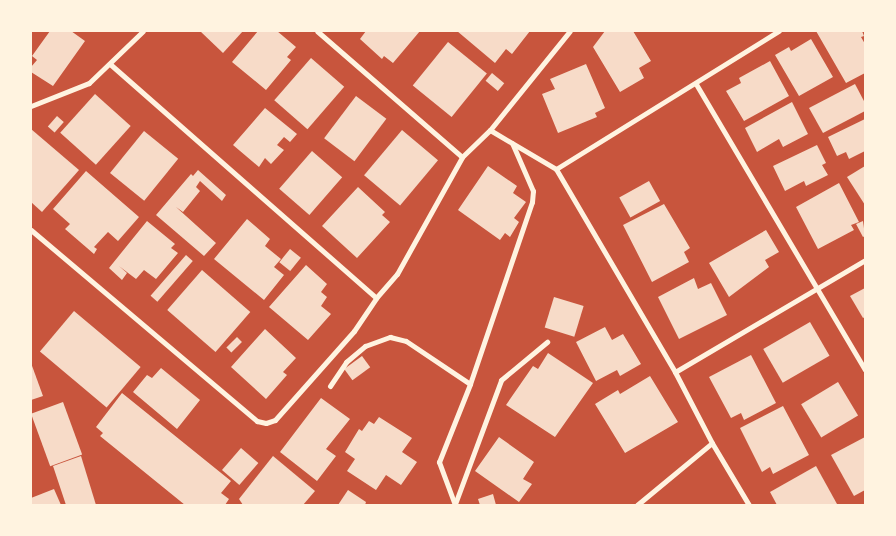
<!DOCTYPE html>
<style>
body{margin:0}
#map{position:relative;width:896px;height:536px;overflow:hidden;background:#c8553d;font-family:"Varela Round",sans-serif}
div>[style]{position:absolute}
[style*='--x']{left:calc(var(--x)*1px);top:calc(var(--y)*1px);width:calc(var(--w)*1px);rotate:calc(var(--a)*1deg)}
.building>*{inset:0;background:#f7dbc8;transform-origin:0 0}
.minor>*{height:5px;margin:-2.5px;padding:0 2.5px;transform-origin:2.5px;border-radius:2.5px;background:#fff3e0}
span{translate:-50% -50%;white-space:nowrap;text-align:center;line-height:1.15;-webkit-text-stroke:5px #fff3e0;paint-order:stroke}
.frame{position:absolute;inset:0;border:32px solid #fff3e0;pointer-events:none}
</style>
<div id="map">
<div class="building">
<i style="clip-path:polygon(50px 31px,71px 31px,85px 41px,53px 86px,31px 72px,31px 67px,37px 60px,32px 56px)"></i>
<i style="clip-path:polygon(200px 31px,243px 31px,223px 53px)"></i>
<i style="clip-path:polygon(258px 31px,277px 31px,296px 47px,287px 57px,291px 60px,266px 90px,232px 62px)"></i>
<i style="clip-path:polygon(366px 31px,420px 31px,393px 63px,384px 56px,382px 59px,360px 39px)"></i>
<i style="clip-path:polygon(457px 31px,530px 31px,512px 54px,506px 49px,495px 63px)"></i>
<i style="clip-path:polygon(605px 31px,633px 31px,651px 61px,639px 68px,644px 78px,620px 92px,593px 47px)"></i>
<i style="clip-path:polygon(816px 31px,862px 31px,864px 36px,861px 37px,865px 44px,865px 73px,846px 83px)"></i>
<i style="clip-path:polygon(811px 39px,833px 77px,799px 96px,775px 55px,789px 47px,791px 51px)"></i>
<i style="left:448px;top:42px;width:50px;height:56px;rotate:39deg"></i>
<i style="left:311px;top:58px;width:44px;height:56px;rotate:41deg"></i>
<i style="clip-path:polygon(770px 61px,789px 96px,744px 121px,726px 91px,741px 83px,739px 78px)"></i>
<i style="clip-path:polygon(586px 64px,605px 108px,595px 113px,597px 117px,558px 133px,542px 94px,555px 89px,550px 79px)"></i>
<i style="left:492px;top:73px;width:16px;height:10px;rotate:40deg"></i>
<i style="clip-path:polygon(855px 84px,865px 103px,865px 111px,823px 133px,809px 108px)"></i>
<i style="left:95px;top:94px;width:48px;height:52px;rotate:42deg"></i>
<i style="left:356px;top:96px;width:38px;height:53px;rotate:37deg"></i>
<i style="clip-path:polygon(792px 102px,808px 134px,783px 147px,779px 139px,757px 152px,745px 128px)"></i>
<i style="clip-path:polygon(265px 108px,297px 134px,290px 142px,284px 137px,277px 145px,284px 150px,271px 164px,265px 158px,259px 167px,233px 145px)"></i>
<i style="left:57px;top:116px;width:9px;height:14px;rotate:41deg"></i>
<i style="clip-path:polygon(865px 119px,865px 151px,849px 159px,846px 152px,837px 156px,828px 137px)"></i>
<i style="clip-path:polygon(31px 129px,79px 170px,42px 212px,31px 202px)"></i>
<i style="left:402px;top:130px;width:47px;height:59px;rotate:40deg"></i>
<i style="left:144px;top:131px;width:44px;height:54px;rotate:39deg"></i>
<i style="clip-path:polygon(817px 145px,826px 163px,822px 165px,828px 175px,806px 186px,804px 181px,785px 191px,773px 166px)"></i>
<i style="left:312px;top:151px;width:40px;height:50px;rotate:41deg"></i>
<i style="clip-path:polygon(488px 166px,517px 186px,513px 193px,526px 202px,514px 218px,519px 222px,510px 237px,505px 233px,500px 240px,458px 210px)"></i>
<i style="clip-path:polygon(865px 166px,865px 205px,847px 177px)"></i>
<i style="clip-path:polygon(198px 170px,226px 195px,222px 201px,200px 181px,196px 187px,200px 191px,183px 212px,176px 207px,216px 243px,204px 256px,156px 215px,191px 174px,193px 176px)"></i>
<i style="clip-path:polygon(86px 171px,139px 217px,118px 241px,108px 232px,94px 247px,97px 249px,94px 254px,65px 229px,70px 224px,53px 209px)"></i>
<i style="left:649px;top:181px;width:23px;height:34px;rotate:61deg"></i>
<i style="clip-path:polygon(839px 183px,859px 222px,851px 225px,854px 230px,818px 249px,796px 207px)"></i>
<i style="clip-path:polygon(358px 187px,385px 212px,382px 215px,390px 222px,357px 258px,322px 226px)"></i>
<i style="clip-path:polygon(664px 204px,690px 248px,684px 252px,689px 262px,652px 282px,623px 225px)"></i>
<i style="clip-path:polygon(247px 219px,270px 239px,265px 246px,281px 259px,274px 267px,284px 275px,264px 300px,214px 259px)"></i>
<i style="clip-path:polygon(147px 221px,175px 244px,171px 248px,178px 253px,156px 279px,144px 270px,136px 279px,119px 266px,127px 273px,122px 280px,109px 268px)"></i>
<i style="clip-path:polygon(863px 221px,865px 236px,863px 237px,856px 224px)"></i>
<i style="clip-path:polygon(766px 230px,779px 252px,765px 260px,769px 267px,729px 297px,709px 263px)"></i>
<i style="left:290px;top:249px;width:14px;height:17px;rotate:39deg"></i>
<i style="left:186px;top:255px;width:9px;height:54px;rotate:41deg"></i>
<i style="clip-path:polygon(306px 265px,327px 284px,321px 292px,327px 297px,321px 306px,331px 314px,308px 340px,269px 307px)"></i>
<i style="left:202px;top:270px;width:64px;height:53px;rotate:41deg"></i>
<i style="clip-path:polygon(694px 278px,698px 289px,711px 283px,727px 315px,679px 339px,658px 297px)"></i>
<i style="clip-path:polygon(865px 288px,865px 317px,863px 318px,850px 296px)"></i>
<i style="left:554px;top:297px;width:31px;height:32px;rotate:17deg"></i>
<i style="left:74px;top:311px;width:87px;height:53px;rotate:40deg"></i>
<i style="left:810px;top:322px;width:39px;height:54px;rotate:60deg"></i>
<i style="clip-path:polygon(605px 327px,612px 340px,623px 334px,641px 364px,620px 376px,617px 370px,596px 381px,576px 342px)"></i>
<i style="clip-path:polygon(265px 329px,296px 358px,283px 372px,287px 375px,266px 399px,231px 367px)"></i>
<i style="left:237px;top:337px;width:7px;height:15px;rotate:45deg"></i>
<i style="clip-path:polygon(548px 353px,593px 383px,555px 437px,506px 405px,533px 366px,538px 369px)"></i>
<i style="clip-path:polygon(751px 355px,776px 403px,744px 420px,741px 413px,731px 418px,709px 377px)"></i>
<i style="left:362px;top:356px;width:14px;height:22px;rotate:54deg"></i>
<i style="clip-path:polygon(31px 363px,43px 396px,31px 400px)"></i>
<i style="clip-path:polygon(161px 368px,200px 400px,177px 429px,133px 392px,147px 375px,152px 378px)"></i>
<i style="clip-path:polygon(650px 376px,678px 422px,625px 453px,595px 404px,618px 390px,620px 394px)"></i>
<i style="left:838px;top:382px;width:39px;height:43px;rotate:59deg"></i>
<i style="clip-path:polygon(122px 393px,231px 481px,221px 493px,229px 499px,225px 505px,185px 505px,100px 436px,103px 433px,96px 427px)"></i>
<i style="clip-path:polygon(321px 398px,350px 419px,326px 449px,336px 456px,317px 481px,280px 452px)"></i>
<i style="left:63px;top:402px;width:56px;height:34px;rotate:70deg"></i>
<i style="clip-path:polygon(783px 406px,809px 455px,773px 474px,770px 467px,762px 472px,740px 428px)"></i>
<i style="clip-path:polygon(379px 417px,412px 438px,402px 452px,417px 462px,401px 485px,386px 475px,376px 490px,347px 471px,355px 459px,345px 452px,359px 429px,362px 431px,369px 421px,374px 424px)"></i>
<i style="clip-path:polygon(499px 437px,534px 462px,523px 479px,532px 484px,519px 502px,475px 471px)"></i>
<i style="clip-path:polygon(865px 437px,865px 490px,854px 496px,831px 455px)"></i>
<i style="left:241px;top:448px;width:23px;height:29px;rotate:41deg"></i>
<i style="clip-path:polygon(81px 456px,96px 505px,66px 505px,53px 466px)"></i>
<i style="clip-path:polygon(273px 456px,315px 491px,303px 505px,243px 505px,239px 499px)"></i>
<i style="clip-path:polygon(816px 466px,837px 504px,777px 505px,770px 492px)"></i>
<i style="clip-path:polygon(54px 489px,61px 505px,31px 505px,31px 498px)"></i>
<i style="clip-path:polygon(348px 490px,366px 502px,365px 505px,338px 505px)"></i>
<i style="clip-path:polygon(493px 494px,496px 505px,480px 505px,478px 499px)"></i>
</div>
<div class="minor">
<i style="--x:317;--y:31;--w:192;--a:41"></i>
<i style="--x:110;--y:64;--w:354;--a:41.3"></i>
<i style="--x:696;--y:84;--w:332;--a:59.4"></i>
<i style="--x:31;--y:106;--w:62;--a:-21.6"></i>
<i style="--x:89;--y:83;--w:75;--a:-43.9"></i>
<i style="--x:490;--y:130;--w:77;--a:30.6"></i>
<i style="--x:556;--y:169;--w:235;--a:59.6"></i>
<i style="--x:675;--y:372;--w:80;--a:62.5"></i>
<i style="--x:712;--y:443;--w:72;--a:59.2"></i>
<i style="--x:556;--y:169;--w:262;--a:-31.8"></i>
<i style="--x:31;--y:230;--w:296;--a:40.2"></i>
<i style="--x:257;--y:421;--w:9;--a:13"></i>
<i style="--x:266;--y:423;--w:9;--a:-18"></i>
<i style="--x:275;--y:420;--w:119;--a:-48.4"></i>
<i style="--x:354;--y:331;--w:40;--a:-56"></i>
<i style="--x:376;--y:298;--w:32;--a:-49"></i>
<i style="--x:397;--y:274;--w:134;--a:-60.9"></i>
<i style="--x:462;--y:157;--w:39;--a:-44"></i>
<i style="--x:490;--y:130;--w:127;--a:-51.1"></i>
<i style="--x:675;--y:372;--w:221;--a:-30.5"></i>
<i style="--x:330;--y:386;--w:29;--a:-56"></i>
<i style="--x:346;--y:362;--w:25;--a:-40"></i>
<i style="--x:365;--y:346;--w:27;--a:-20"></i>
<i style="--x:390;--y:337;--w:16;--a:14"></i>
<i style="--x:406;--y:341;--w:77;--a:33.9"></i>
<i style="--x:455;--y:504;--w:132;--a:-69.6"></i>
<i style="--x:501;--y:380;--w:60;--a:-39.6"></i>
<i style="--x:455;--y:505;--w:46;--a:-110.4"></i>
<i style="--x:439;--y:462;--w:84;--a:-68.3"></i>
<i style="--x:470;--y:384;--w:192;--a:-71.2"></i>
<i style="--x:532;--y:202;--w:11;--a:-85"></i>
<i style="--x:533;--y:191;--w:52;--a:-113.6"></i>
<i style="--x:637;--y:505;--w:97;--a:-39.6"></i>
</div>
<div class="frame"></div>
</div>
